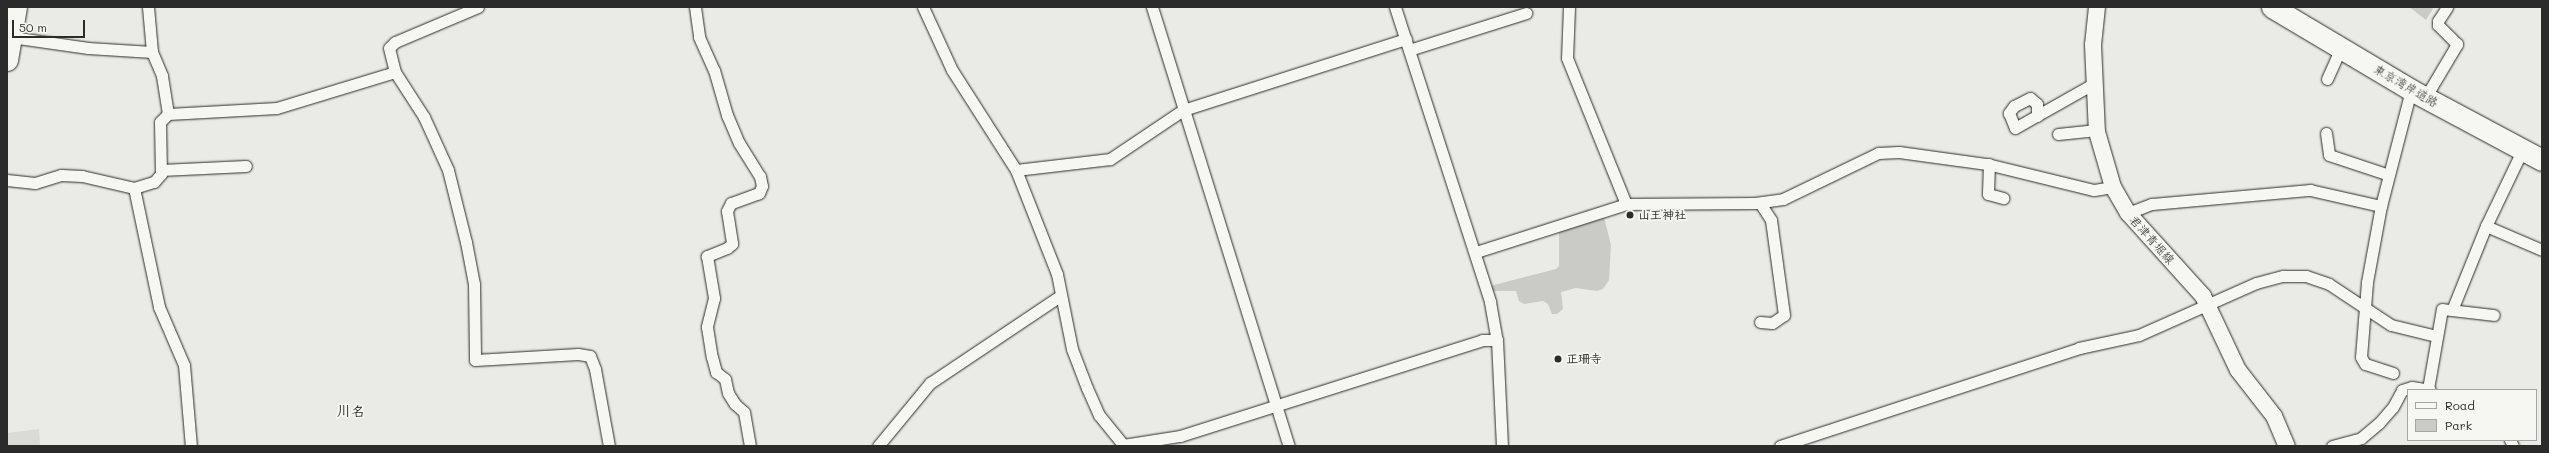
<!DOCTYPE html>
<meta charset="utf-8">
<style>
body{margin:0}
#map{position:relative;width:2549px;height:453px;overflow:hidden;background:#eaeae6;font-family:Mali,"Klee One",sans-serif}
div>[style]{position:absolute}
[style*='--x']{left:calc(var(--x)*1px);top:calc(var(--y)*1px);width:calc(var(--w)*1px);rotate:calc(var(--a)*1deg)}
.built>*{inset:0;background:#dadad6}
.green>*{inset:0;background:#cacac7}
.roads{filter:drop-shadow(0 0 1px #2b2b2b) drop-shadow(0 0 1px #2b2b2b)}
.street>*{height:11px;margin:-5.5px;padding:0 5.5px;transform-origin:5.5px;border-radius:5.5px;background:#f6f6f2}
.secondary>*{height:16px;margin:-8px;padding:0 8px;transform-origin:8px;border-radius:8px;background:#f6f6f2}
.highway>*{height:21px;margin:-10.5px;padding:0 10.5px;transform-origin:10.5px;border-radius:10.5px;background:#f6f6f2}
.dots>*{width:11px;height:11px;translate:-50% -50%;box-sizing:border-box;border:2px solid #f6f6f2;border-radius:50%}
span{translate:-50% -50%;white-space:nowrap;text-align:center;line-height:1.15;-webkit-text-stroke:3.5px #f6f6f2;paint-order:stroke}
.street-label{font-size:12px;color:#2b2b2b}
.poi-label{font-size:12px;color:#2b2b2b;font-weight:700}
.left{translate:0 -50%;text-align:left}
.quarter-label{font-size:14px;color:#2b2b2b;font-weight:700}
.frame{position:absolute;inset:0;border:8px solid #2b2b2b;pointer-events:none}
.legend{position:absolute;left:2407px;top:389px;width:130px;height:52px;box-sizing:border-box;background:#f6f6f2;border:1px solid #a5a5a2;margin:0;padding:5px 7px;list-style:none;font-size:12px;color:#2b2b2b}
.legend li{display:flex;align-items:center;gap:8px;height:20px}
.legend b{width:20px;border:1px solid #a5a5a2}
.scale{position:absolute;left:12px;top:20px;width:73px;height:18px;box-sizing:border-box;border:2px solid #2b2b2b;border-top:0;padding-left:5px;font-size:12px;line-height:14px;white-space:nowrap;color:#2b2b2b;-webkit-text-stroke:3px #f6f6f2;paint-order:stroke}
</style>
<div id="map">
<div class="built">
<i style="clip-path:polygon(39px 429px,40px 446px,7px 446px,7px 433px)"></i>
</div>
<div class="green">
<i style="clip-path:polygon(2409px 7px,2434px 7px,2426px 20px)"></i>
<i style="clip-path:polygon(1603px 213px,1611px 245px,1609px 280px,1603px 289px,1597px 291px,1576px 288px,1561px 292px,1563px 309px,1557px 314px,1552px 314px,1548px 304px,1543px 301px,1524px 304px,1519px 301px,1516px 291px,1492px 291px,1490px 286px,1556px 269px,1559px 266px,1559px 230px)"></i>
</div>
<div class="roads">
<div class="street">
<i style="--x:148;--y:7;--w:45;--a:84.9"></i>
<i style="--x:152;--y:52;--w:26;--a:67"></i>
<i style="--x:162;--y:76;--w:38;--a:81"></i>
<i style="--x:478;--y:7;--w:90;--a:157.1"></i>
<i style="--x:395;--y:42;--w:8;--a:135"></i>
<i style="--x:389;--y:48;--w:25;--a:76"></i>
<i style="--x:395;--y:72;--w:54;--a:57.2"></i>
<i style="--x:424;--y:117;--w:58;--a:65.6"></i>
<i style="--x:448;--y:170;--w:74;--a:76"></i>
<i style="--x:466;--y:242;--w:43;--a:79.2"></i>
<i style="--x:474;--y:284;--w:76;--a:89.2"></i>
<i style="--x:475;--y:360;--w:103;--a:-3.3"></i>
<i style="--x:578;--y:354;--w:12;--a:9"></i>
<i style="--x:590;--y:356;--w:14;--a:69"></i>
<i style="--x:595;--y:369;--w:78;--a:79.7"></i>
<i style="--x:695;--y:7;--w:30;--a:82"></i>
<i style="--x:699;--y:37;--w:36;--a:66"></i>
<i style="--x:714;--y:70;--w:47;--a:73.9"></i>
<i style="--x:727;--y:115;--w:30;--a:67"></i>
<i style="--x:739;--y:143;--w:39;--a:58"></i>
<i style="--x:760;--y:176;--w:10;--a:79"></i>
<i style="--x:762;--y:186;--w:8;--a:113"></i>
<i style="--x:759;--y:193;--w:30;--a:160"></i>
<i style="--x:731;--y:203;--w:9;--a:117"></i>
<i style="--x:727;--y:211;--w:33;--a:81"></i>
<i style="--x:732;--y:244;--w:6;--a:141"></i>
<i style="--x:727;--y:248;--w:22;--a:158"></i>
<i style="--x:707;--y:256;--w:43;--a:80.5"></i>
<i style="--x:714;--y:298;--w:30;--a:104"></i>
<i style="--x:707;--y:327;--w:30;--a:81"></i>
<i style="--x:712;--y:357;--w:16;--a:75"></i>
<i style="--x:716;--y:372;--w:11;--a:38"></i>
<i style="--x:725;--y:379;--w:14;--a:78"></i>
<i style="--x:728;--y:393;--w:13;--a:58"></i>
<i style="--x:735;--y:404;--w:12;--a:42"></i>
<i style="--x:744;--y:412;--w:35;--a:80"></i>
<i style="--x:923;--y:7;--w:69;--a:65.3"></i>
<i style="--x:952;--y:70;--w:119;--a:57.4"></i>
<i style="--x:1016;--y:170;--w:112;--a:68.5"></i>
<i style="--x:1057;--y:274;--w:76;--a:78.7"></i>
<i style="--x:1072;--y:349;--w:42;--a:69"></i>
<i style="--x:1087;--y:388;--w:30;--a:66"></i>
<i style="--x:1099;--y:415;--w:40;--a:51"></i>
<i style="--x:1152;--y:7;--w:460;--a:72.7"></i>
<i style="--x:1395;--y:7;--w:310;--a:72.1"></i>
<i style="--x:1490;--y:302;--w:39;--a:80"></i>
<i style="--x:1497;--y:340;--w:106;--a:87.3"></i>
<i style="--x:1569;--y:7;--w:51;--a:92.2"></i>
<i style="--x:1567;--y:58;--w:157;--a:68"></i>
<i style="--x:11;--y:37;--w:78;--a:8.1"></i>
<i style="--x:88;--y:48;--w:64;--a:3.6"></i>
<i style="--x:1409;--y:50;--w:123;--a:-17.5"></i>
<i style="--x:2327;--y:79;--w:34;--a:-66"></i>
<i style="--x:2425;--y:98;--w:63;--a:-59.3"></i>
<i style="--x:2457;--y:44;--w:27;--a:-135"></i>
<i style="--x:2438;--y:25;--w:4;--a:-90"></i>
<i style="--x:2438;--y:21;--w:17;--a:-57"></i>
<i style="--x:2037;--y:116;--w:12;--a:-90"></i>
<i style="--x:2037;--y:104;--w:9;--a:-139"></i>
<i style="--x:2030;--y:98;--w:18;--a:153"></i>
<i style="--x:2014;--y:106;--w:9;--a:126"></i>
<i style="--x:2009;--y:113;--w:16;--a:68"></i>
<i style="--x:2015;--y:128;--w:90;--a:-29.4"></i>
<i style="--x:2326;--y:133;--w:22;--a:82"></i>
<i style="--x:2329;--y:155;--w:63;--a:18.4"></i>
<i style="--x:2058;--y:134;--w:39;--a:-6"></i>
<i style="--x:1989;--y:164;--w:30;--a:92"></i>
<i style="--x:1988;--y:194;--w:16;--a:15"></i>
<i style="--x:161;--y:170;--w:85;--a:-2.7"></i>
<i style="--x:1016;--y:170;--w:95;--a:-6.7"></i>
<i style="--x:1110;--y:159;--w:88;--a:-33.9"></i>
<i style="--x:1183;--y:110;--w:234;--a:-17.7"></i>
<i style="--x:7;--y:180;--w:28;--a:6"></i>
<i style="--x:35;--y:183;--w:27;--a:-17"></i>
<i style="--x:61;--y:175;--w:21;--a:3"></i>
<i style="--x:82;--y:176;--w:53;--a:13"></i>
<i style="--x:134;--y:188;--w:21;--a:-17"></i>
<i style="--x:154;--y:182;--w:11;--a:-49"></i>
<i style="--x:161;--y:174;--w:52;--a:-91.1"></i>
<i style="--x:160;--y:122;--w:11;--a:-45"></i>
<i style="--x:168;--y:114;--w:109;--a:-3.2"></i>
<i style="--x:277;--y:108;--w:123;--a:-17"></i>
<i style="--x:134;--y:188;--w:122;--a:78.1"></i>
<i style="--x:159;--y:307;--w:63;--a:66.7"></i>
<i style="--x:184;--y:365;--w:81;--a:85.1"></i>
<i style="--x:1760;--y:203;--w:20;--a:57"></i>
<i style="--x:1771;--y:220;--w:96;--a:82.2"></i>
<i style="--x:1784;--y:315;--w:14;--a:146"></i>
<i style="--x:1772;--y:323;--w:12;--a:-175"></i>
<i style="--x:2128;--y:213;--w:26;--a:-21"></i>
<i style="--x:2152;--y:204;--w:159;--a:-5.1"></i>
<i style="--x:2310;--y:190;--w:73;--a:12.7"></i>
<i style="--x:2486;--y:226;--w:61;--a:23.2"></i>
<i style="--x:1476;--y:252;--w:157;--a:-17.7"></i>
<i style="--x:1626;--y:204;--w:129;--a:-0.4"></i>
<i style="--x:1755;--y:203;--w:28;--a:-8"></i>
<i style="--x:1783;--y:199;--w:106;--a:-25.8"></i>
<i style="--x:1878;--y:153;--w:21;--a:-3"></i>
<i style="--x:1899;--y:152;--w:89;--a:7.8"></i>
<i style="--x:1987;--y:164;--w:110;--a:13.7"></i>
<i style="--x:2094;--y:190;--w:19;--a:-9"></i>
<i style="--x:2452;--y:310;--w:91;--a:-68"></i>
<i style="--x:2486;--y:226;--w:83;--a:-64.4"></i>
<i style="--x:2393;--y:373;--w:29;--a:-162"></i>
<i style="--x:2365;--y:364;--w:8;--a:-120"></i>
<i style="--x:2361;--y:357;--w:75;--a:-85.4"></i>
<i style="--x:2367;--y:282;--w:77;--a:-79.6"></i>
<i style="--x:2381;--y:206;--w:120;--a:-75.5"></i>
<i style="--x:2428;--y:389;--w:81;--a:-80.1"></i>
<i style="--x:2442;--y:309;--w:52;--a:6.6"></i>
<i style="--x:2510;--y:440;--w:7;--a:63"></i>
<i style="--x:1123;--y:445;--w:58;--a:-9"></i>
<i style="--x:1180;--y:436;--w:317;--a:-17.6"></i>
<i style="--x:1482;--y:340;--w:15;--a:0"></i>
<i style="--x:878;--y:446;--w:82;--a:-50.5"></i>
<i style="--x:930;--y:383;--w:156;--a:-33.8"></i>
<i style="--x:1780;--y:446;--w:315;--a:-18.1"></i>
<i style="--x:2079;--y:348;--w:61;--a:-12.2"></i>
<i style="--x:2139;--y:335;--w:128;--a:-24"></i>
<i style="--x:2256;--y:283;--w:28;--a:-15"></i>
<i style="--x:2283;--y:276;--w:23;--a:0"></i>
<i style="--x:2306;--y:276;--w:24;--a:19"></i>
<i style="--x:2329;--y:284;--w:74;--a:33.5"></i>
<i style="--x:2391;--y:325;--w:46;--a:13.7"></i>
<i style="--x:2332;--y:446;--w:30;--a:-15"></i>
<i style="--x:2361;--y:438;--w:23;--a:-40"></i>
<i style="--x:2379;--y:423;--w:21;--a:-49"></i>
<i style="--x:2393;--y:407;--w:19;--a:-62"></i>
<i style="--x:2402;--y:390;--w:10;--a:-17"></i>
<i style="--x:2412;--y:387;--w:18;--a:9"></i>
</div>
<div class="secondary">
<i style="--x:2097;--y:7;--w:38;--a:96"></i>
<i style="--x:2093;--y:45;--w:87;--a:87.4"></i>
<i style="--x:2097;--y:132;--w:57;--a:73.8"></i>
<i style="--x:2113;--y:187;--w:30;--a:60"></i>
<i style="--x:2128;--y:213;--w:112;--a:47.9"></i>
<i style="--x:2203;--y:296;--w:82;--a:64.7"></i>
<i style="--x:2238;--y:370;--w:58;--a:52"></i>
<i style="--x:2274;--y:416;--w:33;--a:67"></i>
</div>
<div class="highway">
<i style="--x:2272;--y:7;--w:162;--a:30.8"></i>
<i style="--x:2411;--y:90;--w:149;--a:28.1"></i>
<i style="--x:7;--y:60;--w:54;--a:-80.4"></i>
</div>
</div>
<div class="dots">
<i style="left:1630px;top:215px;background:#2b2b2b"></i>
<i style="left:1558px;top:359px;background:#2b2b2b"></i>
</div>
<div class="street-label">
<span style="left:2406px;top:86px;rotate:30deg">東京湾岸道路</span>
<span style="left:2152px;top:240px;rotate:48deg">君津青堀線</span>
</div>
<div class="poi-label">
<span class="left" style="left:1638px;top:215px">山王神社</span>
<span class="left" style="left:1566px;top:359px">正珊寺</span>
</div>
<div class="quarter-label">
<span style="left:351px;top:411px">川名</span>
</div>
<div class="frame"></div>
<ul class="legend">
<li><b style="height:5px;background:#f6f6f2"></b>Road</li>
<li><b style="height:11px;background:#cacac7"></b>Park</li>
</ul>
<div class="scale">50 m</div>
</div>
